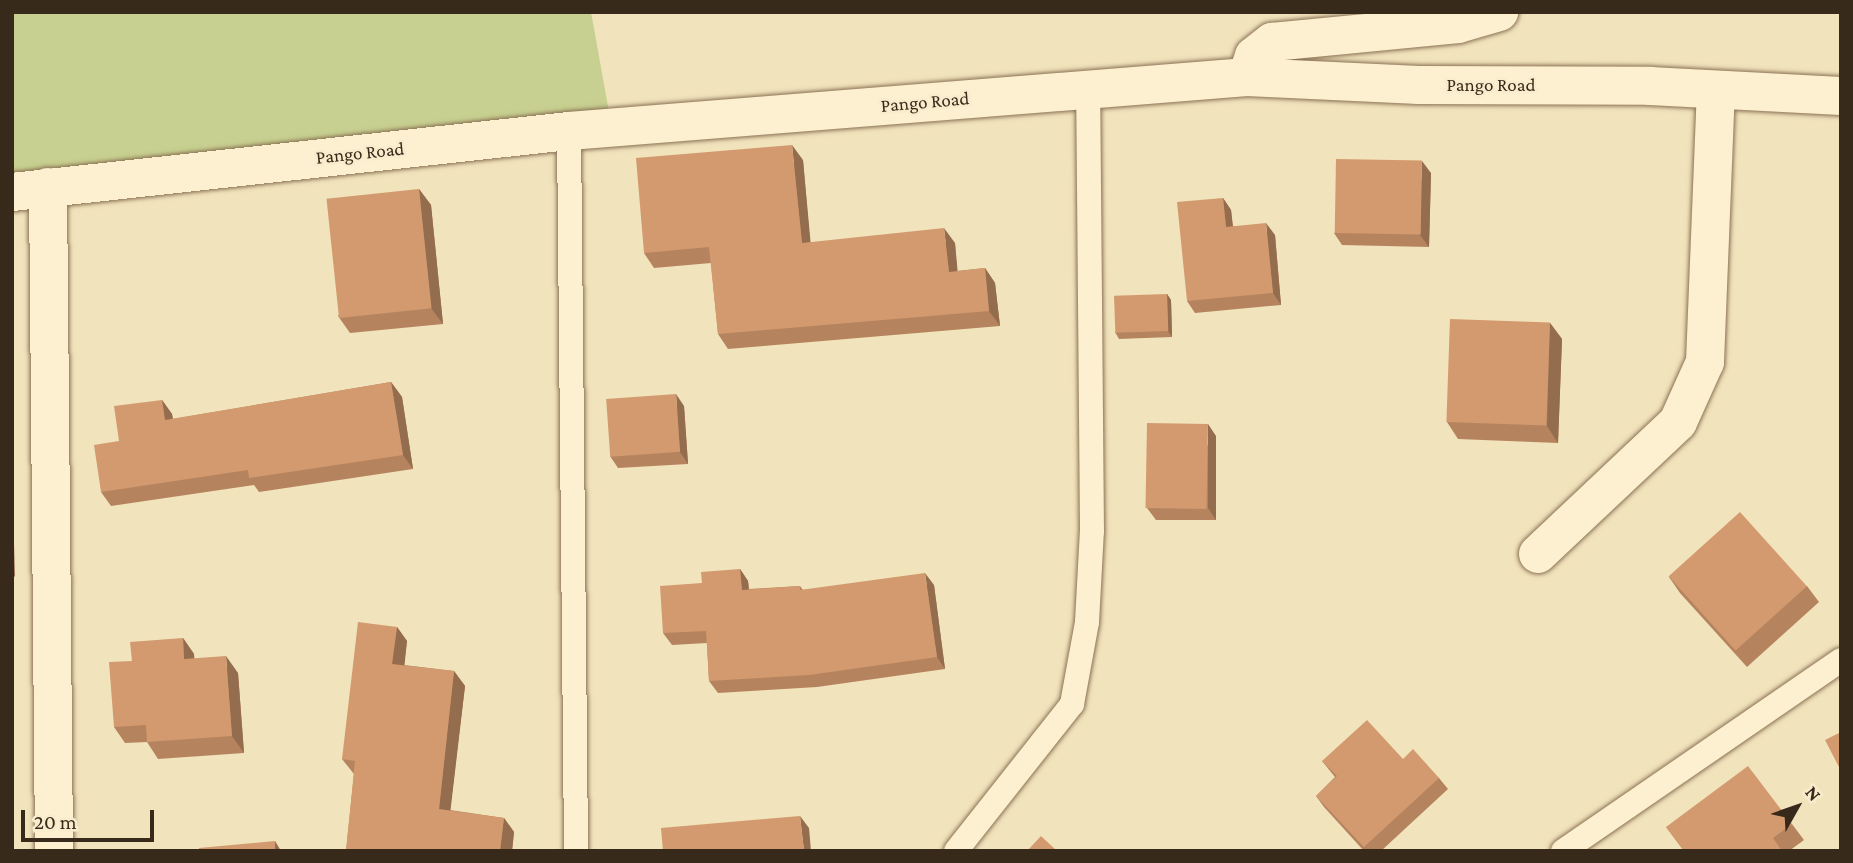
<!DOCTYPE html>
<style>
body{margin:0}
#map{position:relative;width:1853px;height:863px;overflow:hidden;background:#f1e3bc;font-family:"Crimson Pro",serif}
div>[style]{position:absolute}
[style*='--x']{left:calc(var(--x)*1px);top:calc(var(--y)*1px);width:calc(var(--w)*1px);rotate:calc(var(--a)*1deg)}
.green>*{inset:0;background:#c7d090}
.roads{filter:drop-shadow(0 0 2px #8b7254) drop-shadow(0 0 2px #8b7254)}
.service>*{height:24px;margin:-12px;padding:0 12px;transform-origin:12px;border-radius:12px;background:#fcf0d0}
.minor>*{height:38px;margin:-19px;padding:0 19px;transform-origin:19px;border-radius:19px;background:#fcf0d0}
.tertiary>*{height:38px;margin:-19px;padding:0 19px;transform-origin:19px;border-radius:19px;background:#fcf0d0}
.wall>*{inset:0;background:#b5845f}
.shaded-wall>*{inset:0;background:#946c4e}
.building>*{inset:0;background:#d39a6f;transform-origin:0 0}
span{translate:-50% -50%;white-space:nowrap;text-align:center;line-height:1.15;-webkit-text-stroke:5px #f8eccd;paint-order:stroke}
.street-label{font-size:19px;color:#382a1a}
.frame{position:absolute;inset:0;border:14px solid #382a1a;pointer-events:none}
.north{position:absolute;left:1762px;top:772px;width:70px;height:70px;-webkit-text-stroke:5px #f8eccd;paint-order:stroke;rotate:50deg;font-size:19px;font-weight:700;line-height:28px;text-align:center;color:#382a1a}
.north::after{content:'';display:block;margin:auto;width:24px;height:32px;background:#382a1a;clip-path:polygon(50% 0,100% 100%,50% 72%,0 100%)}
.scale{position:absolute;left:21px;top:810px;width:133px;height:32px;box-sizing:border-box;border:4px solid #382a1a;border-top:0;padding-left:9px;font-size:21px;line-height:24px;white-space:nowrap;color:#382a1a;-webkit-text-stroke:5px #f8eccd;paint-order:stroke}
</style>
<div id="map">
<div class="green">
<i style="clip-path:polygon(12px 12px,591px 12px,609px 112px,12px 179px)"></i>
</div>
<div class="roads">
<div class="service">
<i style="--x:569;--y:131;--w:720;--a:89.44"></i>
<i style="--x:956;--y:851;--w:187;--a:-51.7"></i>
<i style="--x:1072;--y:704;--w:83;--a:-79.6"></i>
<i style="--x:1087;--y:622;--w:91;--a:-86.9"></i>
<i style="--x:1092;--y:531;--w:442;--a:-90.5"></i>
<i style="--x:1563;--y:851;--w:337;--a:-34.5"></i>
</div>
<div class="minor">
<i style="--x:1247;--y:77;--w:22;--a:-72"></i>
<i style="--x:1254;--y:56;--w:23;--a:-38"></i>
<i style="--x:1272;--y:42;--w:187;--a:-5.5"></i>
<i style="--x:1458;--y:24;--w:43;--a:-16.3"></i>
<i style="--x:48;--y:187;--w:664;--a:89.48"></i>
<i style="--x:1538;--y:554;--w:192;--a:-43.3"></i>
<i style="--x:1678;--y:422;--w:66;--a:-65.8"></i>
<i style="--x:1705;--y:362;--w:270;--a:-87.7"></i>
</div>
<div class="tertiary">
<i style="--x:12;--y:192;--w:560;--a:-6.25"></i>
<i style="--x:569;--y:131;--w:680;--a:-4.55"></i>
<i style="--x:1247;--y:77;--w:172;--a:2.7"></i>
<i style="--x:1419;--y:85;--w:231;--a:0.2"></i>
<i style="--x:1650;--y:86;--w:191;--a:3"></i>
</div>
</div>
<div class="wall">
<i style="clip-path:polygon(803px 160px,810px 242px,955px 243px,957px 271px,985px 268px,995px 283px,1000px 326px,728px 349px,718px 334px,711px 263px,654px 268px,644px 253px)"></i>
<i style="clip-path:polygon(1431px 173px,1429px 247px,1342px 245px,1334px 233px)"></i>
<i style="clip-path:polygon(419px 189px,431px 205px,443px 324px,350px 333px,338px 316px)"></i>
<i style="clip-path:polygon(1223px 198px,1231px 210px,1233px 226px,1275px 235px,1281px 305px,1195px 313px,1187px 301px)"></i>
<i style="clip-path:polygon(1167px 294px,1171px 300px,1172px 337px,1119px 339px,1115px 332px)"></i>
<i style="clip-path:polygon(1550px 323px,1562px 339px,1558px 443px,1458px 439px,1447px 422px)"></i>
<i style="clip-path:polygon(391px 382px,402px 397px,413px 469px,259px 492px,254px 485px,111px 506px,101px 492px,119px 441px,162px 400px,172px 414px,173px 419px)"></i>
<i style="clip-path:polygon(684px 406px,688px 464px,618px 468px,610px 456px)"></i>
<i style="clip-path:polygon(1216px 436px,1216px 520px,1156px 520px,1147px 508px)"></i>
<i style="clip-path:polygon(740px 569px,748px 581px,749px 589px,800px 586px,803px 590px,934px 585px,945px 669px,817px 687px,718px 693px,709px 681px,707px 643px,672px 645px,663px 633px,702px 583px)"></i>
<i style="clip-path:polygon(1669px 577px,1807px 586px,1819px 602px,1747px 667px,1680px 593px)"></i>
<i style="clip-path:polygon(397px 627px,407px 641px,404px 665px,454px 671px,465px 686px,450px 810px,504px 818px,514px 832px,512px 851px,346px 851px,354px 774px,342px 759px)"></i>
<i style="clip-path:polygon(183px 638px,194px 654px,194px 659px,238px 673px,244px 753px,158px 759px,147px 742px,125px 743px,114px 727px,132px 661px)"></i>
<i style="clip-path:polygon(1403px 759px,1439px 778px,1448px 789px,1381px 851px,1364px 851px,1324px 807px,1316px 796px,1335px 777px,1322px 761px)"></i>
<i style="clip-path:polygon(1792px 824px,1804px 840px,1789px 851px,1684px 851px,1666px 827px)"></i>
</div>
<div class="shaded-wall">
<i style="clip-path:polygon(792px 145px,803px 160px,812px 258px,802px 243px)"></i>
<i style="clip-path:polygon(1422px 161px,1431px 173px,1429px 247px,1420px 235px)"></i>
<i style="clip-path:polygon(419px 189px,431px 205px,443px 324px,431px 308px)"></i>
<i style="clip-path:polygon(1223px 198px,1231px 210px,1234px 239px,1226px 227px)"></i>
<i style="clip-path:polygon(1266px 223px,1275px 235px,1281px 305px,1273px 293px)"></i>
<i style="clip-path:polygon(944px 228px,955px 243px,959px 286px,949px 272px)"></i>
<i style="clip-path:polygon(985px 268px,995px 283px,1000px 326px,989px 311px)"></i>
<i style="clip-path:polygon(1167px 294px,1171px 300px,1172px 337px,1168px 331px)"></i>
<i style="clip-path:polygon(1550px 323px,1562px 339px,1558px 443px,1547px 426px)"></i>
<i style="clip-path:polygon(391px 382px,402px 397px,413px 469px,403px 455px)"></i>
<i style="clip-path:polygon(676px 394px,684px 406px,688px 464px,680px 452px)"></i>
<i style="clip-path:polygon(162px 400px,172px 414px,175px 435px,165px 420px)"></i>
<i style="clip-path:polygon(1208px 424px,1216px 436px,1216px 520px,1208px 508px)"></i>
<i style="clip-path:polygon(12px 507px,13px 509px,15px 577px,12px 574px)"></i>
<i style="clip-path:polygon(740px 569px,748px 581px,750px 602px,742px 590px)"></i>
<i style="clip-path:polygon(925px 573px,934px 585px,945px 669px,937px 657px)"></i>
<i style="clip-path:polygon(397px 627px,407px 641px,403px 679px,392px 664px)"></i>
<i style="clip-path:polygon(183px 638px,194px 654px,196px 676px,184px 659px)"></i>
<i style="clip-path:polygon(226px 656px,238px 673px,244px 753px,232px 736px)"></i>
<i style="clip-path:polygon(454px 671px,465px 686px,449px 823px,439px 809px)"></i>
<i style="clip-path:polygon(800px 816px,809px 828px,811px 851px,804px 851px)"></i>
<i style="clip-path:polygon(504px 818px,514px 832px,512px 851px,500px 851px)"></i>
<i style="clip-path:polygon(275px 841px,281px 851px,275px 851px)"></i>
</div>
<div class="building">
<i style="clip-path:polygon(792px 145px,802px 243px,944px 228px,949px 272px,985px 268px,989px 311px,718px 334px,709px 247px,644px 253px,636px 158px)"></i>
<i style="left:1336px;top:159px;width:86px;height:74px;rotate:1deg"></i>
<i style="left:419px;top:189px;width:120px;height:93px;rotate:84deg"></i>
<i style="clip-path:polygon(1223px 198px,1226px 227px,1266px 223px,1273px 293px,1187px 301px,1177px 202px)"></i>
<i style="left:1167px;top:294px;width:37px;height:53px;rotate:88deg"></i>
<i style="left:1450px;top:319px;width:100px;height:103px;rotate:2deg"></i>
<i style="clip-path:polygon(391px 382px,403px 455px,249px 478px,248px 470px,101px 492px,94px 445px,119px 441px,114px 406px,162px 400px,165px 420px)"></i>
<i style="left:676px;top:394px;width:58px;height:70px;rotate:86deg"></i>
<i style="left:1147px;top:423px;width:61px;height:85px;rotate:1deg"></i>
<i style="left:1740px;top:512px;width:100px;height:96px;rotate:48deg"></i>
<i style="clip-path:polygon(740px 569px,742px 590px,800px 586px,800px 590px,925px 573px,937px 657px,809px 675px,709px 681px,706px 631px,663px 633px,660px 586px,702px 583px,701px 572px)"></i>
<i style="clip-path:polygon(358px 622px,397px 627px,392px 664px,454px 671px,439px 809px,504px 818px,500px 851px,346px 851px,355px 761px,342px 759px)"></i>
<i style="clip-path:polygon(183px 638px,184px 659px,226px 656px,232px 736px,147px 742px,146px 725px,114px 727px,109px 662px,132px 661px,130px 642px)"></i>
<i style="clip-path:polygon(1367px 720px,1403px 759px,1413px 749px,1439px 778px,1364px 847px,1316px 796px,1337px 776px,1322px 761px)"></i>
<i style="clip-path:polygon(1841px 732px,1841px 771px,1825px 740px)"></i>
<i style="clip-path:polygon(1748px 766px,1792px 824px,1773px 838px,1782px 851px,1684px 851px,1666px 827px)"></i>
<i style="clip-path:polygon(800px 816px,804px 851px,663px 851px,661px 828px)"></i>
<i style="clip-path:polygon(1041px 836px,1057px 851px,1027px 851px)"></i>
<i style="clip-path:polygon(275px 841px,275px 851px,199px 851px,199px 848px)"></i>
</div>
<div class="street-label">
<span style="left:1491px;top:85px">Pango Road</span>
<span style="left:925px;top:102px;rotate:-5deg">Pango Road</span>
<span style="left:360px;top:153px;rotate:-6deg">Pango Road</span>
</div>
<div class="frame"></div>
<div class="north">N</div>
<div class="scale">20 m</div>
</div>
